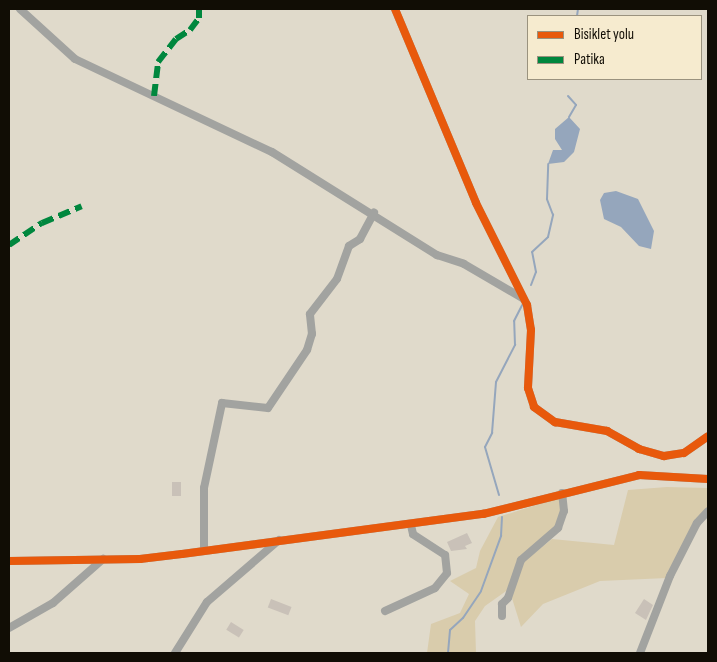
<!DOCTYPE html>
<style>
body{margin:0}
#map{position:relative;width:717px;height:662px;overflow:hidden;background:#e0dacb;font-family:"Sofia Sans Condensed",sans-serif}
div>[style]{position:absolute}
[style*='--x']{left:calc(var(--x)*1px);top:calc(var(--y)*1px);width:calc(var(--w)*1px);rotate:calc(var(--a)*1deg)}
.green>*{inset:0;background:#d9ccac}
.water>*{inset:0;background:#95a6bc}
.stream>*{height:2px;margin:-1px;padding:0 1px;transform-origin:1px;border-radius:1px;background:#95a6bc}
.building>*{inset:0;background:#c9c1b8;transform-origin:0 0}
.minor>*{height:8px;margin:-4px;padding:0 4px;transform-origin:4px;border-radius:4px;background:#a2a3a0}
.quiet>*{height:6px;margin-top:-3px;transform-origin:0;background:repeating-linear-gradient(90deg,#00873e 0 12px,transparent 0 18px)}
.cycleway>*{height:8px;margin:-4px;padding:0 4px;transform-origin:4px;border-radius:4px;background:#e8590c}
span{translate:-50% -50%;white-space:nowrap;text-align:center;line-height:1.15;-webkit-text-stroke:4px #f6ebcf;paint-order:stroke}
.frame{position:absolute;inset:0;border:10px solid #110d05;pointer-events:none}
.legend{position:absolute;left:527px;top:15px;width:175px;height:65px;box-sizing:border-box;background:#f6ebcf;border:1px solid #9a927e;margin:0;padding:6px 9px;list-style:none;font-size:15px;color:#110d05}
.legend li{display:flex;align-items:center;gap:10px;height:25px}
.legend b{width:25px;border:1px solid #9a927e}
</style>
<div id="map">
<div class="green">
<i style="clip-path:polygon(667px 487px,708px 488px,708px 507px,694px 522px,667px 578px,600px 581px,543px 604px,521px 627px,511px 595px,522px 563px,552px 539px,614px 545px,628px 490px)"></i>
<i style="clip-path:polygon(559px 498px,562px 511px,555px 527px,519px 557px,509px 589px,485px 606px,475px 621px,476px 653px,427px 653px,431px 624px,460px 613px,469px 594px,450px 581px,476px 568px,480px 551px,498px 517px)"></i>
</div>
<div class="water">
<i style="clip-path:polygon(569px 117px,580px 129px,574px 152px,564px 162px,548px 164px,553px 150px,562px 150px,555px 139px,555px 129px)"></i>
<i style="clip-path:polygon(616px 191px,638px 199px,654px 231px,651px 249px,639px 246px,621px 227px,604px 219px,600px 200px,604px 193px)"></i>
</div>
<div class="stream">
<i style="--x:577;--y:16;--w:7;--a:-82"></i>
<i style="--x:568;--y:96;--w:12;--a:48"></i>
<i style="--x:576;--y:105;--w:14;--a:120"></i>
<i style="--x:531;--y:285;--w:14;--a:-69"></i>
<i style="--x:536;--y:272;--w:20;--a:-101"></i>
<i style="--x:532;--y:252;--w:22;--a:-43"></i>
<i style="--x:548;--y:237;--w:23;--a:-77"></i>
<i style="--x:553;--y:215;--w:17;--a:-111"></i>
<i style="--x:547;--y:199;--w:35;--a:-88"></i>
<i style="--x:499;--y:495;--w:50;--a:-106.3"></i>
<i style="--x:485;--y:447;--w:16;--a:-63"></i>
<i style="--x:492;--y:433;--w:51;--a:-85.5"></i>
<i style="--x:496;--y:382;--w:42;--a:-62.8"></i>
<i style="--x:515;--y:345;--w:24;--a:-92"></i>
<i style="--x:514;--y:321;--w:18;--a:-63"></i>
<i style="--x:448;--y:653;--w:23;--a:-85"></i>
<i style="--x:450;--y:630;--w:18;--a:-43"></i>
<i style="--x:463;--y:618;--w:32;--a:-56"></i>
<i style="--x:481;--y:591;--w:59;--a:-70"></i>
<i style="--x:501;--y:536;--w:19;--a:-87"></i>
</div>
<div class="building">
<i style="left:172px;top:482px;width:9px;height:14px"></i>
<i style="clip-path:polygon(467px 533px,472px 543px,465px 546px,467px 549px,451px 551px,447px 542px)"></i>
<i style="left:271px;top:599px;width:22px;height:9px;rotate:21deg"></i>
<i style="clip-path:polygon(644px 599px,653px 605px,646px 620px,635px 613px)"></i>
<i style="left:231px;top:622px;width:15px;height:9px;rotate:32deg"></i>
</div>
<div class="minor">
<i style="--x:20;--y:9;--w:74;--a:42.3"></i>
<i style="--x:75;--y:59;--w:218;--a:25.3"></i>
<i style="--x:272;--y:152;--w:195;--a:32"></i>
<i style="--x:437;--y:255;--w:28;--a:18"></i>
<i style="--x:464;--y:264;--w:69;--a:30.3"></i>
<i style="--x:395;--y:9;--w:210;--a:67.3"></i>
<i style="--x:476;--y:203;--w:114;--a:63.4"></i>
<i style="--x:527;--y:305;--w:25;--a:81"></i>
<i style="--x:531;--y:330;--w:58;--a:93"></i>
<i style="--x:528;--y:388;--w:20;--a:72"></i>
<i style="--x:534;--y:407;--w:26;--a:36"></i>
<i style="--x:555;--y:422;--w:53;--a:9.8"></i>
<i style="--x:607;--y:431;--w:37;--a:29"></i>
<i style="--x:639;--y:449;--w:26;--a:16"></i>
<i style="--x:664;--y:456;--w:20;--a:-9"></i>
<i style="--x:684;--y:453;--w:29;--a:-35"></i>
<i style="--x:204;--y:551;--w:63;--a:-90"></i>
<i style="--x:204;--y:488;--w:87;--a:-78"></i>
<i style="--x:222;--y:403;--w:46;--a:6.2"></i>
<i style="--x:268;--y:408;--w:70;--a:-56.1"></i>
<i style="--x:307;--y:350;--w:17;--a:-73"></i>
<i style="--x:312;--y:334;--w:20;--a:-96"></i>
<i style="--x:310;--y:314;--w:44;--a:-52.4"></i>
<i style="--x:337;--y:279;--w:35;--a:-70"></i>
<i style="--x:349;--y:246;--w:13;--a:-32"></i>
<i style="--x:360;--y:239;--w:30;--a:-62"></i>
<i style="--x:9;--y:561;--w:131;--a:-0.9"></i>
<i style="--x:140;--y:559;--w:42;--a:-6.8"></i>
<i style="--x:182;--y:554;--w:304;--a:-7.6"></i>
<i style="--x:483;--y:514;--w:161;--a:-14"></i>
<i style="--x:639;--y:475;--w:69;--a:3.3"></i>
<i style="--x:385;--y:611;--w:55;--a:-24.7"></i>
<i style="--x:435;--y:588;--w:19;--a:-51"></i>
<i style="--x:447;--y:573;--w:18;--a:-96"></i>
<i style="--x:445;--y:555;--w:38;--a:-147"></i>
<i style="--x:413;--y:534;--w:9;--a:-103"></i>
<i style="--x:502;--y:616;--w:12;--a:-90"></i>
<i style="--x:502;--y:604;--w:8;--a:-45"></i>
<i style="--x:508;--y:598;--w:40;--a:-71.1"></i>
<i style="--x:521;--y:560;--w:49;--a:-40.9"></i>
<i style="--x:558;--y:528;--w:18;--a:-71"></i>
<i style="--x:564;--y:511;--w:18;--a:-96"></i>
<i style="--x:9;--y:628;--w:51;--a:-29.6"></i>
<i style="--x:53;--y:603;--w:67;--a:-41.3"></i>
<i style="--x:175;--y:653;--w:60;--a:-57.9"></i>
<i style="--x:207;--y:602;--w:95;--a:-40.7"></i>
<i style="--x:640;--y:653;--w:83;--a:-68.7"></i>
<i style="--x:670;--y:576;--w:59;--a:-63"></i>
<i style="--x:697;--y:523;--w:16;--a:-47"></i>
</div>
<div class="quiet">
<i style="--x:154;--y:96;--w:34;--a:-83"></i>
<i style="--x:158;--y:62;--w:29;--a:-52"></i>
<i style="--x:176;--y:39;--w:17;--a:-33"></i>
<i style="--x:190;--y:30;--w:15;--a:-53"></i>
<i style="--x:199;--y:18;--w:9;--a:-90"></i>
<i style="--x:9;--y:245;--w:40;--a:-34"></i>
<i style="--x:42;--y:223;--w:43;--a:-23"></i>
</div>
<div class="cycleway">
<i style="--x:395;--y:9;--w:210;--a:67.3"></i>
<i style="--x:476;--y:203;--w:114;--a:63.4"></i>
<i style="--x:527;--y:305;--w:25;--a:81"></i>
<i style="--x:531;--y:330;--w:58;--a:93"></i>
<i style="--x:528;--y:388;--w:20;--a:72"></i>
<i style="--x:534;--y:407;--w:26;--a:36"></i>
<i style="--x:555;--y:422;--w:53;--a:9.8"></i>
<i style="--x:607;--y:431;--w:37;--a:29"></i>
<i style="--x:639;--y:449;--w:26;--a:16"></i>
<i style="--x:664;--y:456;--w:20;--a:-9"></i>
<i style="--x:684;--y:453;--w:29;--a:-35"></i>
<i style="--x:9;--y:561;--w:131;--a:-0.9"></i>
<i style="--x:140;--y:559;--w:42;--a:-6.8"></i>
<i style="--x:182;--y:554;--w:304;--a:-7.6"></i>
<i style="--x:483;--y:514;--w:161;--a:-14"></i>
<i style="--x:639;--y:475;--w:69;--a:3.3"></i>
</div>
<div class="frame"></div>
<ul class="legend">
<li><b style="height:6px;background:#e8590c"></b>Bisiklet yolu</li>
<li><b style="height:6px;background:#00873e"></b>Patika</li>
</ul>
</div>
